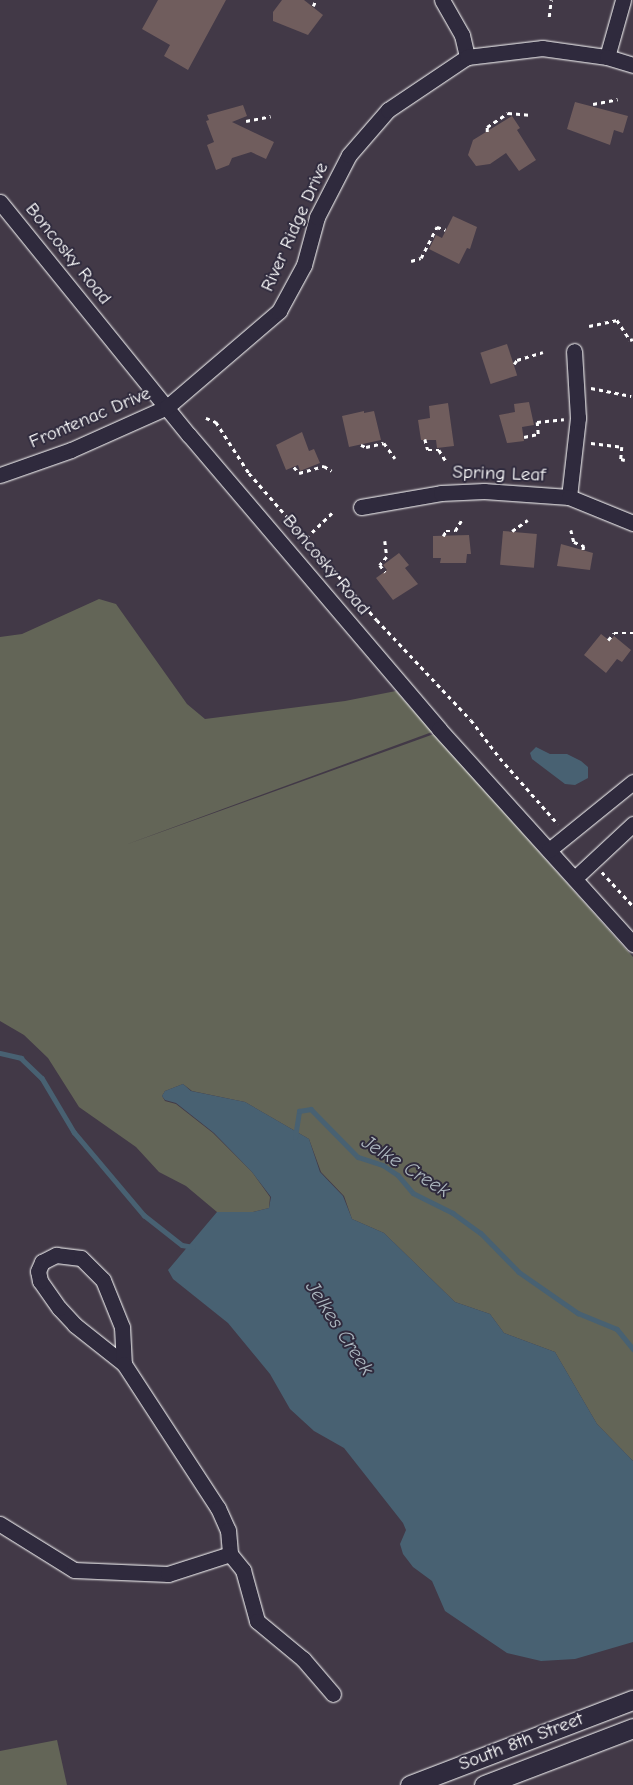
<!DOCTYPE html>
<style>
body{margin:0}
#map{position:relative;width:633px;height:1785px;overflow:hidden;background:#423947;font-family:"Comic Neue",sans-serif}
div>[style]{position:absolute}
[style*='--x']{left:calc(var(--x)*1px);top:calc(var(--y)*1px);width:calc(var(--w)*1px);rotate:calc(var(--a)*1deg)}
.green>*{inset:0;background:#636557}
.water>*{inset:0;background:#486172}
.stream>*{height:4.5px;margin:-2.25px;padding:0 2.25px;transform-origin:2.25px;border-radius:2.25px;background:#486172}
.building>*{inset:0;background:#705d5d;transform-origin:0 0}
.path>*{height:2.5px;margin-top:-1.25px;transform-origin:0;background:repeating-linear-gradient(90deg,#fff 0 4px,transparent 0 8px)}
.roads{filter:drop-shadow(0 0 1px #fff) drop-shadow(0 0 1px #fff)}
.minor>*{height:15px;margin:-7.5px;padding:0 7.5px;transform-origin:7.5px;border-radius:7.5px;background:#2f2a3d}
.major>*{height:19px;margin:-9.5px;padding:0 9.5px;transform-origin:9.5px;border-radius:9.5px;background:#2f2a3d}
span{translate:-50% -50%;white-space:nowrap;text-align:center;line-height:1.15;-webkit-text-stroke:4px #2f2a3d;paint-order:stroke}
.street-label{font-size:19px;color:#fff}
.water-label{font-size:20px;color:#adb8c0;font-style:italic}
</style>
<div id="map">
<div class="green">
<i style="clip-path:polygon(99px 599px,116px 604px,187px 704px,205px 719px,345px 701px,396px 691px,432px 732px,125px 845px,434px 734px,633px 957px,633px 1461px,597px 1424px,555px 1352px,504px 1333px,490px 1314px,455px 1302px,384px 1233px,352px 1219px,344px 1196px,321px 1172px,309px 1139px,245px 1102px,192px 1091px,183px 1084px,165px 1091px,162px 1096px,165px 1101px,176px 1104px,213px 1133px,252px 1172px,270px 1197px,269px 1208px,253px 1212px,217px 1212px,186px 1186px,159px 1172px,136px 1147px,79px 1107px,48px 1058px,24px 1035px,0 1021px,0 637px,22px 634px)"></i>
<i style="clip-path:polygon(57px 1740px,67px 1785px,0 1785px,0 1751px)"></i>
</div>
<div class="water">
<i style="clip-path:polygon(536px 747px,550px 754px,567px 754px,581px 761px,588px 767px,588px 778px,575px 785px,565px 784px,532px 759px,530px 753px)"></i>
<i style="clip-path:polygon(183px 1084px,191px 1091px,245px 1102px,309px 1139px,320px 1172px,343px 1196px,352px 1219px,384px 1233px,455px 1302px,490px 1314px,504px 1333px,555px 1352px,597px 1424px,633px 1461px,633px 1642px,575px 1659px,541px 1661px,507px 1653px,445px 1611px,432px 1581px,413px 1567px,403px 1554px,400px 1544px,406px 1530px,403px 1523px,344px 1448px,314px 1431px,290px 1409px,270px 1374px,228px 1323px,173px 1279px,168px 1270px,217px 1212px,253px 1212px,269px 1208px,271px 1197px,252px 1172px,214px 1133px,176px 1103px,165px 1100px,162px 1096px,165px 1091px)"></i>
</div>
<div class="stream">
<i style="--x:0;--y:1053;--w:22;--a:13"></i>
<i style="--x:21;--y:1058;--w:29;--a:44"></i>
<i style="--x:42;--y:1078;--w:63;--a:59.3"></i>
<i style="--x:74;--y:1132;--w:109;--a:49.9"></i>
<i style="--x:144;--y:1215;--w:48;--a:38.3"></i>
<i style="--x:182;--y:1245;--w:11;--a:10"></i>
<i style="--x:295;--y:1137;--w:26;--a:-81"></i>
<i style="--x:299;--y:1111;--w:12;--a:-9"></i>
<i style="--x:311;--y:1109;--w:67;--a:45.6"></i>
<i style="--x:358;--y:1157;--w:26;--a:18"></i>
<i style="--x:383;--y:1165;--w:18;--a:34"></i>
<i style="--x:398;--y:1175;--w:23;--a:50"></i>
<i style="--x:413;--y:1193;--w:45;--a:26.6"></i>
<i style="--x:453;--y:1213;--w:34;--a:36"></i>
<i style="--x:481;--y:1233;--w:54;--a:45.7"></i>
<i style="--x:519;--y:1272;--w:72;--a:34.8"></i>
<i style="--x:578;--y:1313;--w:42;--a:22.3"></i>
<i style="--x:617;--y:1329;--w:26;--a:51"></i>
</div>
<div class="building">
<i style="clip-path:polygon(158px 0,226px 0,188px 70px,164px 56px,170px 45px,142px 29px)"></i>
<i style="clip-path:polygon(282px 0,304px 0,323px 15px,308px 35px,273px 21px,273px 12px)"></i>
<i style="clip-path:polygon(575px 102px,628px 116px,623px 133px,614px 130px,610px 145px,567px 129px)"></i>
<i style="clip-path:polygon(243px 105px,247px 116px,232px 122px,274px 142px,266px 159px,251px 152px,232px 158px,229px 165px,216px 170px,207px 145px,214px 142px,206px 121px,209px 120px,207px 115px)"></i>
<i style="clip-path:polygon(512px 116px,520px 128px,517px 130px,536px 160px,519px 171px,506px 153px,490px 164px,476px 166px,468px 155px,473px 140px)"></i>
<i style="clip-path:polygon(453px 216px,477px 227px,470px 249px,467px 248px,459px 264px,429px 249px,436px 235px,442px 238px)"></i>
<i style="left:507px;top:344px;width:33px;height:28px;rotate:72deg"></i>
<i style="clip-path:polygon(529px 402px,534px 425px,522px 427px,524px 441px,507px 443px,499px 415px,515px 412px,514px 404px)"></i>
<i style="clip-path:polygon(448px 403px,454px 446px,437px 448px,436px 440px,421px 440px,418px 420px,430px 418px,429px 406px)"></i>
<i style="clip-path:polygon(364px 411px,364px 413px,374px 411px,381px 440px,349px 447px,342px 416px)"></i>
<i style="clip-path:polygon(302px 432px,309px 451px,314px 449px,320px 463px,300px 471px,298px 465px,286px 470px,276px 445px)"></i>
<i style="left:503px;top:531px;width:34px;height:34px;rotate:5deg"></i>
<i style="clip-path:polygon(469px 535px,471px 554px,467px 554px,466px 563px,440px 563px,441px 558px,433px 558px,433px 536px)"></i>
<i style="clip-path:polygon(561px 544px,593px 553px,590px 570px,557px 566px)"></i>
<i style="clip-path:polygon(399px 553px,409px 565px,405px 568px,418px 584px,393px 600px,376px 578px,387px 570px,383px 565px)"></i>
<i style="clip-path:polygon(601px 634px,610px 641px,614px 636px,631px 650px,622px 662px,617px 659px,606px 673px,584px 655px)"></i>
</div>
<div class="path">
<i style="--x:313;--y:6;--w:7;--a:-63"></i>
<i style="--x:549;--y:17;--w:17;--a:-83"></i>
<i style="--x:593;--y:104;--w:25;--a:-11"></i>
<i style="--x:246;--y:121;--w:25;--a:-11"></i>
<i style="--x:487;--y:132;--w:5;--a:-90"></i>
<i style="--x:487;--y:127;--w:25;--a:-34"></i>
<i style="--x:508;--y:113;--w:24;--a:5"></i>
<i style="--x:411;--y:261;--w:10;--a:-17"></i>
<i style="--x:421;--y:258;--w:35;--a:-63"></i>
<i style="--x:437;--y:227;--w:9;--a:18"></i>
<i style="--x:589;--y:326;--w:29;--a:-12"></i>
<i style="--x:617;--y:320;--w:24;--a:57"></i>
<i style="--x:630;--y:340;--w:3;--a:-18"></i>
<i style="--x:514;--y:364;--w:5;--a:-53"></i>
<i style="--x:517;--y:360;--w:27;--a:-17"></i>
<i style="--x:591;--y:388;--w:41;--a:11.3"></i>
<i style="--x:206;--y:418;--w:11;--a:22"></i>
<i style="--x:216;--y:422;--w:61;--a:57.1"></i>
<i style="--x:249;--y:473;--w:195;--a:49"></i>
<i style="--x:377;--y:620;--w:137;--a:46.8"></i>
<i style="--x:471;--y:720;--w:48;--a:52.7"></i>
<i style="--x:500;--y:758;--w:88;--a:48.7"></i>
<i style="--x:524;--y:437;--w:14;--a:-12"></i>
<i style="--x:538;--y:434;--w:12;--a:-95"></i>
<i style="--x:537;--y:422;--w:27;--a:-6"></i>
<i style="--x:425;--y:439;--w:11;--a:75"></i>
<i style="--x:428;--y:450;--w:11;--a:0"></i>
<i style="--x:439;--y:450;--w:13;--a:58"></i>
<i style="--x:591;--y:443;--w:31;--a:7"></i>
<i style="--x:622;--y:447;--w:12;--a:95"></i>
<i style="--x:621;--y:459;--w:4;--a:14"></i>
<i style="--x:361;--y:445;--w:5;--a:22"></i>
<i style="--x:366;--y:447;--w:18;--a:-13"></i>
<i style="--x:384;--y:443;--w:19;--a:54"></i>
<i style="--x:294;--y:467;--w:8;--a:50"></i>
<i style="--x:299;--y:473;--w:26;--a:-16"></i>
<i style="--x:324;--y:466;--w:9;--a:32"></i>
<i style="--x:571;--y:530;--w:12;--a:76"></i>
<i style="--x:574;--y:542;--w:11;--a:22"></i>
<i style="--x:584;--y:546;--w:5;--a:101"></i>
<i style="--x:512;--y:531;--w:19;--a:-35"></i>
<i style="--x:443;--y:536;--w:6;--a:-59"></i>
<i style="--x:446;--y:531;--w:9;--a:0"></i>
<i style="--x:455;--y:531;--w:12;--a:-59"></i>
<i style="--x:306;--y:538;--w:36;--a:-44"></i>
<i style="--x:385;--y:541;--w:16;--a:83"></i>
<i style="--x:387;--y:557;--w:11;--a:131"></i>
<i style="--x:380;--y:565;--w:9;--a:54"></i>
<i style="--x:608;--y:640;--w:9;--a:-49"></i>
<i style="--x:614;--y:633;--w:19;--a:0"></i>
<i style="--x:602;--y:872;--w:46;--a:47.6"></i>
</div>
<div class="roads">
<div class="minor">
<i style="--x:442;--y:0;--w:40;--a:60.3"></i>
<i style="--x:462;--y:35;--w:23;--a:77"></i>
<i style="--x:607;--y:57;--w:59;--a:-74.3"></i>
<i style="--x:0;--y:202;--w:300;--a:51"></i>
<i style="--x:189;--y:435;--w:386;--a:49.6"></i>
<i style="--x:439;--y:729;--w:290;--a:47.9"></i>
<i style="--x:0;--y:475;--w:75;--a:-19.4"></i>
<i style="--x:71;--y:450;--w:105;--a:-24.1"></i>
<i style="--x:167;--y:407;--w:148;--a:-40.6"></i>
<i style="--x:279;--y:311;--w:52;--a:-61.5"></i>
<i style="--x:304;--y:265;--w:50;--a:-74.8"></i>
<i style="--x:317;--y:217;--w:70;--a:-62.7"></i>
<i style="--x:349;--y:155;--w:60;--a:-49.1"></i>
<i style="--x:388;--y:110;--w:95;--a:-33.9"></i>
<i style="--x:467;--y:57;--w:76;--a:-6.8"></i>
<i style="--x:542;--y:48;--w:66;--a:7.9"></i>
<i style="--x:607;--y:57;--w:27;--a:17"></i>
<i style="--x:569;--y:497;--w:80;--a:-83.5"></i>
<i style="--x:578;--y:418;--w:67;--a:-93.4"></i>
<i style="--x:361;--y:507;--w:81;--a:-9.9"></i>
<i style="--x:441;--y:493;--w:43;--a:-2.7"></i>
<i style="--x:484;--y:491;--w:85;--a:4"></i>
<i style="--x:569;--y:497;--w:69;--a:22.1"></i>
<i style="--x:549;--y:850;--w:108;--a:-39"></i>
<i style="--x:575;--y:878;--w:79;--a:-43"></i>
<i style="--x:124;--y:1364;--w:63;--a:-141.5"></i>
<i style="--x:75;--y:1325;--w:23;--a:-133"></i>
<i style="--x:59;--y:1308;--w:33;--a:-125"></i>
<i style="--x:40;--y:1281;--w:10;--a:-101"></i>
<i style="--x:38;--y:1271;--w:10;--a:-66"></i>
<i style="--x:42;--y:1262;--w:16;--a:-27"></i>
<i style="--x:56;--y:1255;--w:25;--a:7"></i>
<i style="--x:81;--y:1258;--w:31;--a:45"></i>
<i style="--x:103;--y:1280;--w:51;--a:68"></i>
<i style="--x:122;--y:1327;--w:37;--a:87"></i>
<i style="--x:124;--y:1364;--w:172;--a:56.9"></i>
<i style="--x:218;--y:1508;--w:24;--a:66"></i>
<i style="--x:228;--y:1530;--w:24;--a:85"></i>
<i style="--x:230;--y:1554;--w:21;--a:51"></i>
<i style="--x:243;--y:1570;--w:53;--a:74.6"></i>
<i style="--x:257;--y:1621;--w:60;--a:39.6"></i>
<i style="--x:303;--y:1659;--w:46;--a:49.4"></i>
<i style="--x:0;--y:1524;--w:87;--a:31.9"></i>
<i style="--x:74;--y:1570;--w:94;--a:2.4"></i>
<i style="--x:168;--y:1574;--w:65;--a:-17.9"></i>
</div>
<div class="major">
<i style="--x:410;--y:1785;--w:239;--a:-20.9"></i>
<i style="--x:484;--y:1785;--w:160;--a:-20.9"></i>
</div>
</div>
<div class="street-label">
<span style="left:295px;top:227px;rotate:-66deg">River Ridge Drive</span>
<span style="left:68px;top:254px;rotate:51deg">Boncosky Road</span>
<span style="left:90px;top:418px;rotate:-23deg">Frontenac Drive</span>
<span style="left:499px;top:474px;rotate:2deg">Spring Leaf</span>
<span style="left:326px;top:565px;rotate:50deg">Boncosky Road</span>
<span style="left:521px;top:1742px;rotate:-21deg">South 8th Street</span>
</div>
<div class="water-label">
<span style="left:406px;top:1166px;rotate:32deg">Jelke Creek</span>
<span style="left:340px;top:1328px;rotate:57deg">Jelkes Creek</span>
</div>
</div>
